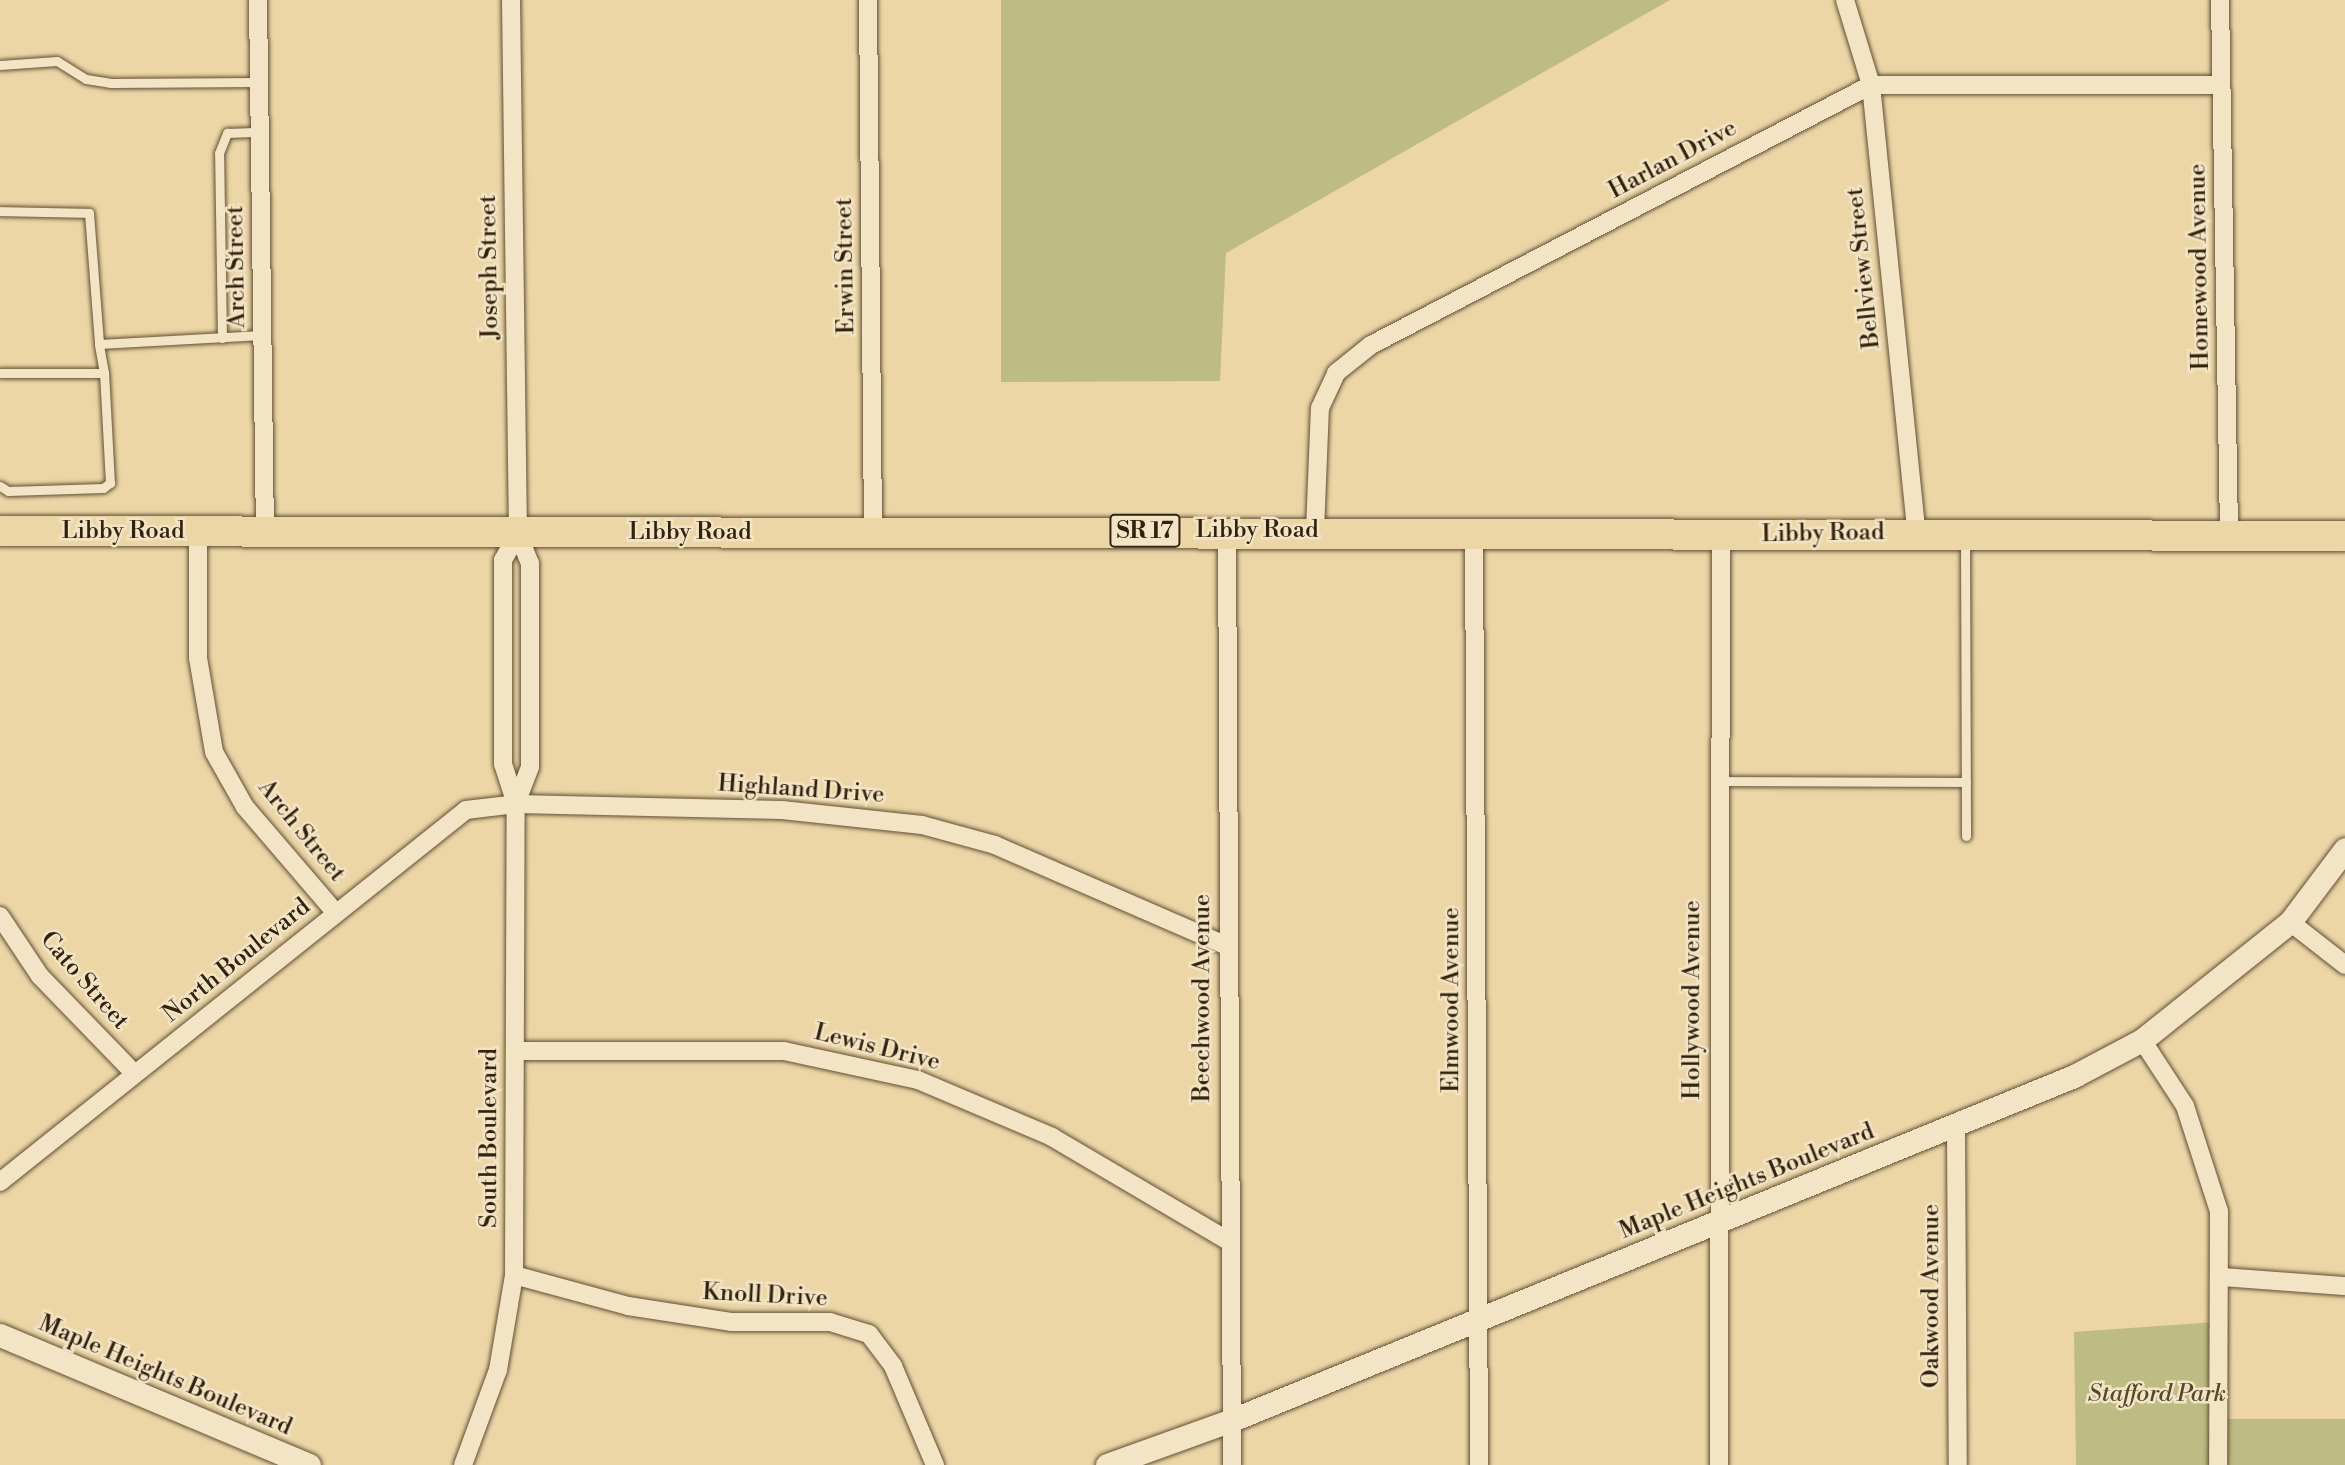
<!DOCTYPE html>
<style>
body{margin:0}
#map{position:relative;width:2345px;height:1465px;overflow:hidden;background:#ecd6a6;font-family:"Libre Bodoni",serif}
div>[style]{position:absolute}
[style*='--x']{left:calc(var(--x)*1px);top:calc(var(--y)*1px);width:calc(var(--w)*1px);rotate:calc(var(--a)*1deg)}
.green>*{inset:0;background:#bdbc83}
.roads{filter:drop-shadow(0 0 2px #604f33) drop-shadow(0 0 2px #604f33)}
.service>*{height:9px;margin:-4.5px;padding:0 4.5px;transform-origin:4.5px;border-radius:4.5px;background:#f3e4c5}
.minor>*{height:18px;margin:-9px;padding:0 9px;transform-origin:9px;border-radius:9px;background:#f3e4c5}
.tertiary>*{height:23px;margin:-11.5px;padding:0 11.5px;transform-origin:11.5px;border-radius:11.5px;background:#f3e4c5}
.primary>*{height:30px;margin:-15px;padding:0 15px;transform-origin:15px;border-radius:15px;background:#ecd6a6}
span{translate:-50% -50%;white-space:nowrap;text-align:center;line-height:1.15;-webkit-text-stroke:5px #f3e4c5;paint-order:stroke}
.shield-label span{padding:2px 5px;background:#f3e4c5;border:2px solid;border-radius:5px;-webkit-text-stroke-width:0}
.shield-label{font-size:23px;color:#31220d;font-weight:700}
.street-label{font-size:24px;color:#31220d}
.park-label{font-size:24px;color:#54482a;font-style:italic}
</style>
<div id="map">
<div class="green">
<i style="clip-path:polygon(1001px 0,1670px 0,1226px 253px,1220px 381px,1001px 382px)"></i>
<i style="clip-path:polygon(2229px 1321px,2228px 1419px,2345px 1419px,2345px 1465px,2076px 1465px,2074px 1332px)"></i>
</div>
<div class="roads">
<div class="service">
<i style="--x:0;--y:65;--w:57;--a:-4"></i>
<i style="--x:57;--y:61;--w:34;--a:32"></i>
<i style="--x:86;--y:79;--w:24;--a:9"></i>
<i style="--x:110;--y:83;--w:149;--a:-0.4"></i>
<i style="--x:0;--y:211;--w:89;--a:1.3"></i>
<i style="--x:89;--y:213;--w:131;--a:85.6"></i>
<i style="--x:222;--y:338;--w:185;--a:-90.9"></i>
<i style="--x:219;--y:153;--w:22;--a:-68"></i>
<i style="--x:227;--y:133;--w:33;--a:-2"></i>
<i style="--x:0;--y:373;--w:104;--a:0"></i>
<i style="--x:104;--y:373;--w:29;--a:-100"></i>
<i style="--x:99;--y:344;--w:163;--a:-3.2"></i>
<i style="--x:0;--y:486;--w:9;--a:32"></i>
<i style="--x:8;--y:491;--w:95;--a:-1.8"></i>
<i style="--x:103;--y:488;--w:9;--a:-36"></i>
<i style="--x:110;--y:483;--w:110;--a:-93.1"></i>
<i style="--x:1965;--y:538;--w:298;--a:89.8"></i>
<i style="--x:1718;--y:781;--w:248;--a:0.2"></i>
</div>
<div class="minor">
<i style="--x:258;--y:0;--w:533;--a:89.25"></i>
<i style="--x:511;--y:0;--w:534;--a:89.25"></i>
<i style="--x:518;--y:534;--w:31;--a:68"></i>
<i style="--x:530;--y:563;--w:204;--a:90"></i>
<i style="--x:530;--y:767;--w:40;--a:111"></i>
<i style="--x:868;--y:0;--w:532;--a:89.46"></i>
<i style="--x:1845;--y:0;--w:89;--a:73"></i>
<i style="--x:1871;--y:85;--w:451;--a:84.2"></i>
<i style="--x:2220;--y:0;--w:533;--a:89.03"></i>
<i style="--x:1227;--y:531;--w:934;--a:89.69"></i>
<i style="--x:1315;--y:531;--w:123;--a:-87.7"></i>
<i style="--x:1320;--y:408;--w:38;--a:-65"></i>
<i style="--x:1336;--y:373;--w:45;--a:-38.7"></i>
<i style="--x:1371;--y:345;--w:564;--a:-27.47"></i>
<i style="--x:1871;--y:85;--w:350;--a:0"></i>
<i style="--x:198;--y:532;--w:126;--a:90"></i>
<i style="--x:198;--y:658;--w:95;--a:80.3"></i>
<i style="--x:214;--y:752;--w:63;--a:60.6"></i>
<i style="--x:245;--y:807;--w:140;--a:49.4"></i>
<i style="--x:1474;--y:534;--w:931;--a:89.69"></i>
<i style="--x:0;--y:916;--w:72;--a:56.3"></i>
<i style="--x:40;--y:976;--w:136;--a:45.9"></i>
<i style="--x:2290;--y:922;--w:70;--a:38"></i>
<i style="--x:2142;--y:1040;--w:79;--a:56.9"></i>
<i style="--x:2185;--y:1106;--w:110;--a:72.1"></i>
<i style="--x:2219;--y:1211;--w:254;--a:90.2"></i>
<i style="--x:516;--y:1051;--w:268;--a:0"></i>
<i style="--x:784;--y:1051;--w:137;--a:12.2"></i>
<i style="--x:918;--y:1080;--w:146;--a:23"></i>
<i style="--x:1052;--y:1137;--w:207;--a:30.5"></i>
<i style="--x:1956;--y:1126;--w:339;--a:89.7"></i>
<i style="--x:0;--y:1182;--w:596;--a:-38.6"></i>
<i style="--x:466;--y:810;--w:50;--a:-6.8"></i>
<i style="--x:516;--y:804;--w:266;--a:1.3"></i>
<i style="--x:782;--y:810;--w:141;--a:6.1"></i>
<i style="--x:922;--y:825;--w:76;--a:15.3"></i>
<i style="--x:995;--y:845;--w:253;--a:23.5"></i>
<i style="--x:514;--y:1275;--w:118;--a:15.2"></i>
<i style="--x:628;--y:1306;--w:104;--a:8.8"></i>
<i style="--x:731;--y:1322;--w:99;--a:0"></i>
<i style="--x:830;--y:1322;--w:41;--a:17.1"></i>
<i style="--x:869;--y:1334;--w:40;--a:53"></i>
<i style="--x:893;--y:1366;--w:108;--a:67"></i>
<i style="--x:2221;--y:1277;--w:124;--a:4.2"></i>
<i style="--x:463;--y:1465;--w:101;--a:-69.8"></i>
<i style="--x:498;--y:1370;--w:96;--a:-80.4"></i>
<i style="--x:514;--y:1275;--w:471;--a:-89.8"></i>
<i style="--x:516;--y:804;--w:42;--a:-108"></i>
<i style="--x:503;--y:764;--w:204;--a:-90"></i>
<i style="--x:503;--y:560;--w:30;--a:-60"></i>
<i style="--x:1719;--y:1465;--w:929;--a:-89.88"></i>
</div>
<div class="tertiary">
<i style="--x:0;--y:1335;--w:335;--a:22.8"></i>
<i style="--x:1107;--y:1465;--w:133;--a:-19.8"></i>
<i style="--x:1232;--y:1420;--w:910;--a:-22.22"></i>
<i style="--x:2074;--y:1076;--w:77;--a:-27.9"></i>
<i style="--x:2142;--y:1040;--w:189;--a:-38.6"></i>
<i style="--x:2290;--y:922;--w:91;--a:-53"></i>
</div>
<div class="primary">
<i style="--x:0;--y:531;--w:2345;--a:0.12"></i>
</div>
</div>
<div class="shield-label">
<span style="left:1145px;top:531px">SR 17</span>
</div>
<div class="street-label">
<span style="left:1673px;top:160px;rotate:-28deg">Harlan Drive</span>
<span style="left:846px;top:266px;rotate:-91deg">Erwin Street</span>
<span style="left:237px;top:267px;rotate:-91deg">Arch Street</span>
<span style="left:490px;top:267px;rotate:-91deg">Joseph Street</span>
<span style="left:2200px;top:267px;rotate:-91deg">Homewood Avenue</span>
<span style="left:1864px;top:268px;rotate:-96deg">Bellview Street</span>
<span style="left:1257px;top:531px">Libby Road</span>
<span style="left:123px;top:532px">Libby Road</span>
<span style="left:690px;top:533px">Libby Road</span>
<span style="left:1823px;top:534px;rotate:-1deg">Libby Road</span>
<span style="left:801px;top:790px;rotate:4deg">Highland Drive</span>
<span style="left:301px;top:831px;rotate:51deg">Arch Street</span>
<span style="left:237px;top:961px;rotate:-39deg">North Boulevard</span>
<span style="left:84px;top:981px;rotate:49deg">Cato Street</span>
<span style="left:1203px;top:998px;rotate:-90deg">Beechwood Avenue</span>
<span style="left:1452px;top:1000px;rotate:-90deg">Elmwood Avenue</span>
<span style="left:1693px;top:1000px;rotate:-90deg">Hollywood Avenue</span>
<span style="left:877px;top:1048px;rotate:14deg">Lewis Drive</span>
<span style="left:490px;top:1138px;rotate:-90deg">South Boulevard</span>
<span style="left:1747px;top:1182px;rotate:-22deg">Maple Heights Boulevard</span>
<span style="left:765px;top:1296px;rotate:3deg">Knoll Drive</span>
<span style="left:1932px;top:1296px;rotate:-90deg">Oakwood Avenue</span>
<span style="left:165px;top:1376px;rotate:23deg">Maple Heights Boulevard</span>
</div>
<div class="park-label">
<span style="left:2157px;top:1395px">Stafford Park</span>
</div>
</div>
